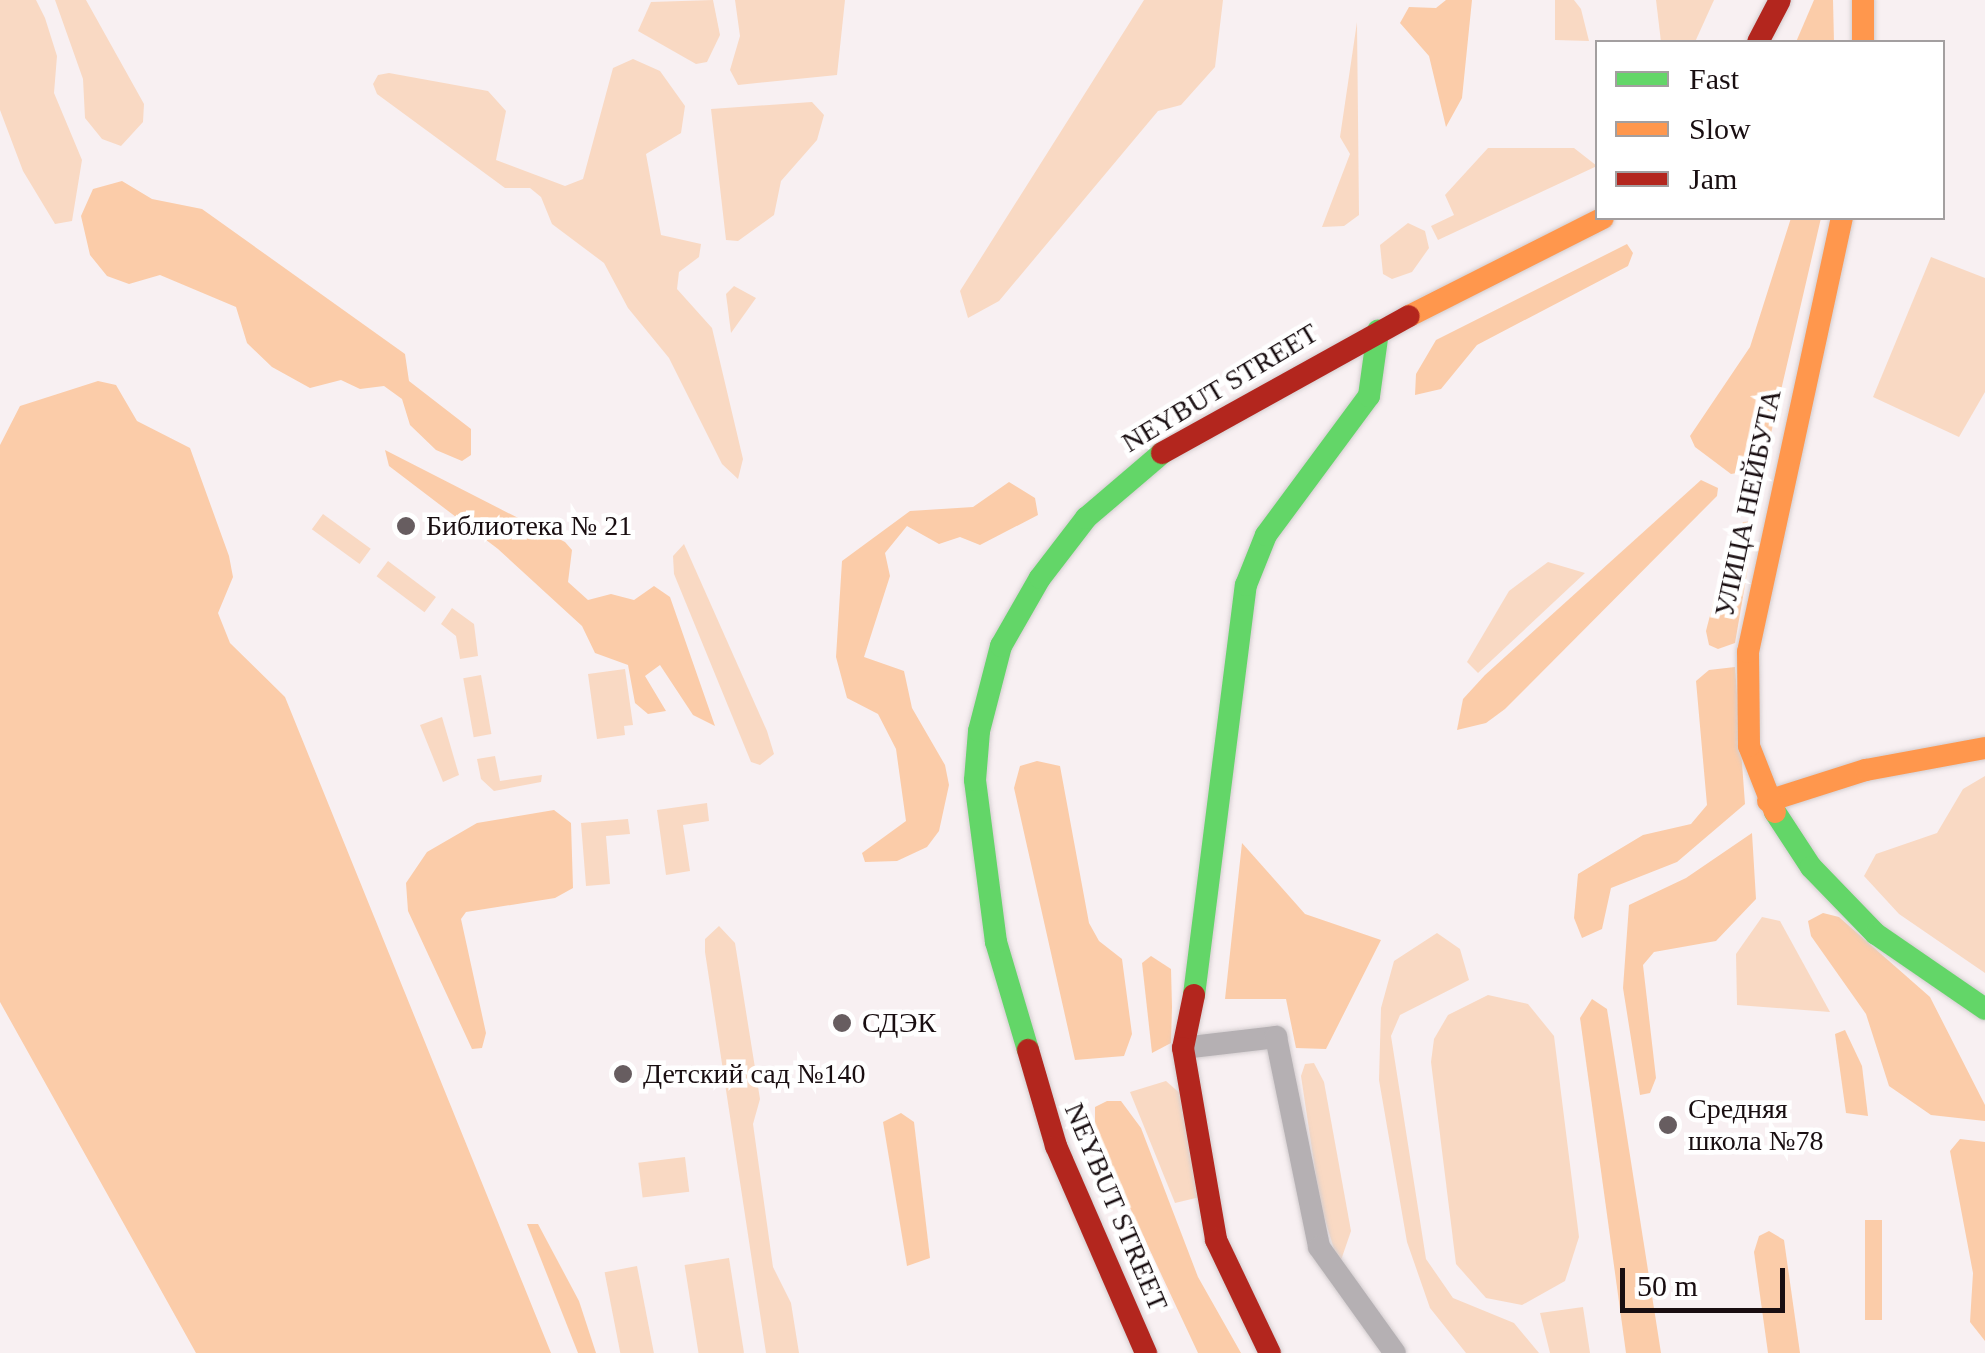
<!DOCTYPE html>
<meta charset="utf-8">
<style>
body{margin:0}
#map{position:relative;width:1985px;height:1353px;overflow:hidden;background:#f8f0f2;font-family:"Times New Roman",serif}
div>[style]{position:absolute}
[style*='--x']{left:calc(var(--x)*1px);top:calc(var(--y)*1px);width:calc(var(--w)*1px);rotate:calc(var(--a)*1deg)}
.green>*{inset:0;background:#f9d9c3;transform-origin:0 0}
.forest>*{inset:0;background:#fbcca9;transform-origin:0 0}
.roads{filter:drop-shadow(0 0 2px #d3cdcf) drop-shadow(0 0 2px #d3cdcf)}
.street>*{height:22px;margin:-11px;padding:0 11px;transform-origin:11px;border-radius:11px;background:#b5b0b3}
.fast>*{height:22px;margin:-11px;padding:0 11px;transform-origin:11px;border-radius:11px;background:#63d668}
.slow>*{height:22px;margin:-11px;padding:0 11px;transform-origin:11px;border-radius:11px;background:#ff974d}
.jam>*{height:22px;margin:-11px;padding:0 11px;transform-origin:11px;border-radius:11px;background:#b3261e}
.dots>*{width:28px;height:28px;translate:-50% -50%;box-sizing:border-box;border:5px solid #fff;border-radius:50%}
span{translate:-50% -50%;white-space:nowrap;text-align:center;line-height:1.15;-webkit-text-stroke:9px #fff;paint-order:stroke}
.street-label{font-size:28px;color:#190e11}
.poi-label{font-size:28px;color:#190e11}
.left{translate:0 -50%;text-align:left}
.legend{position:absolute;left:1595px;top:40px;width:350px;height:180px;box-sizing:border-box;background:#fff;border:2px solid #a39fa0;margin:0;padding:12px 18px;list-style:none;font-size:30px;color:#190e11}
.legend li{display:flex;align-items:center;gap:20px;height:50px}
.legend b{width:50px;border:2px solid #a39fa0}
.scale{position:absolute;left:1620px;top:1268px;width:165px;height:45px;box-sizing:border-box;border:5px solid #190e11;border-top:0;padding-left:12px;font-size:30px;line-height:35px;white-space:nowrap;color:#190e11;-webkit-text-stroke:8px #fff;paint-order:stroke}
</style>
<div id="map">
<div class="green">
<i style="clip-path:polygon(0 0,36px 0,45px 18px,57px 56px,54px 93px,82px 160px,72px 221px,55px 224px,23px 171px,0 110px)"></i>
<i style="clip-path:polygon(55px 0,86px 0,144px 104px,143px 122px,121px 146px,102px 139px,85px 118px,83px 79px)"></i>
<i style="clip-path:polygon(713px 0,720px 35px,707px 62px,696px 64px,638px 31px,651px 2px)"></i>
<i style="clip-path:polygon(735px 0,845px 0,837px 75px,738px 85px,730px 70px,740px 36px)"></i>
<i style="clip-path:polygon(1144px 0,1223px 0,1215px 67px,1181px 105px,1158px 111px,999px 301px,968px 318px,960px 291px)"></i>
<i style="clip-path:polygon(1555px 0,1574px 0,1581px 9px,1589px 41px,1555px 40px)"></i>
<i style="clip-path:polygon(1656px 0,1714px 0,1695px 42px,1661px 42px)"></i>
<i style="clip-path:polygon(1357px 22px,1359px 215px,1344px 226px,1322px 227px,1350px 154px,1340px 137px)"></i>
<i style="clip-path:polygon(633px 59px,660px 71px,685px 106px,681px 133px,646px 154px,661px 235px,701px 244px,699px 257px,679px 272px,677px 289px,712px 328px,743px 459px,738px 479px,722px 464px,669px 358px,628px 308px,604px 263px,552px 224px,541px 197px,530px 188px,505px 188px,377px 94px,373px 84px,378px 75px,389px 73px,488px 91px,506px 111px,496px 160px,565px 186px,583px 179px,613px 68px)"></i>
<i style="clip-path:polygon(812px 102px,824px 115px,817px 140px,781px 181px,774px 215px,738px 241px,726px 240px,711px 109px)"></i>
<i style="clip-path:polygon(1488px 148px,1574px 148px,1597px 166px,1438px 240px,1431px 226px,1454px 215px,1445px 195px)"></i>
<i style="clip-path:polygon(1408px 223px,1425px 231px,1429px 248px,1412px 272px,1392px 279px,1383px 274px,1380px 245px)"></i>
<i style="clip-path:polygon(1931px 257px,1985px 278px,1985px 392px,1959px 437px,1873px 397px)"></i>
<i style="clip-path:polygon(734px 286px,756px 298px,731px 333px,726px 294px)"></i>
<i style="left:323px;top:514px;width:59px;height:19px;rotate:36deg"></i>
<i style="clip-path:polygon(684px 544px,767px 731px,774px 754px,760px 765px,751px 762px,674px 574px,673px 556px)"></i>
<i style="left:388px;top:561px;width:60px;height:19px;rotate:37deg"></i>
<i style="clip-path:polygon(1548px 562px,1585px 573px,1478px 673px,1467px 662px,1509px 591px)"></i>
<i style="clip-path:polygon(452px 608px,474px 624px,478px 656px,460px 659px,456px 636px,441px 624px)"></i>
<i style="clip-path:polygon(625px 669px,633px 725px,624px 726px,625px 735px,597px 739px,588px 674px)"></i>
<i style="left:481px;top:675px;width:60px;height:18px;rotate:80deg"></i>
<i style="clip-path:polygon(442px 717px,459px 775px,443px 782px,420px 725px)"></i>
<i style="clip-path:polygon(495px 756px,500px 781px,542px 775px,541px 782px,494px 791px,481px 779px,477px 759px)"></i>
<i style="clip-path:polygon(1985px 776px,1985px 973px,1899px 914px,1864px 876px,1876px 854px,1937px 833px,1963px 789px)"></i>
<i style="clip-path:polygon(707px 803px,709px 821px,683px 825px,690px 871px,666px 875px,657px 810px)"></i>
<i style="clip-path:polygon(628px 819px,630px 834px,606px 836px,610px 884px,586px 886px,581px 823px)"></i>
<i style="clip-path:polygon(1762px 917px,1780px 921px,1830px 1012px,1737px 1005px,1736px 954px)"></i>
<i style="clip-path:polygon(719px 926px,735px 943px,760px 1099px,753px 1124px,773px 1267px,791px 1303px,799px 1353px,766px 1353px,705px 952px,705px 939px)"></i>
<i style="clip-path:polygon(1437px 933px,1460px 949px,1469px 980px,1400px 1015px,1391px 1036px,1426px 1259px,1453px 1298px,1514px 1323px,1539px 1353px,1466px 1353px,1430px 1308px,1407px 1242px,1379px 1080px,1381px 1008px,1394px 961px)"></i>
<i style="clip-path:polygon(1488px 995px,1528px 1004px,1554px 1036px,1579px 1237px,1565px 1281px,1522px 1305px,1486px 1298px,1456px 1264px,1431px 1062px,1434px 1039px,1448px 1015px)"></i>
<i style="clip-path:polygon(1314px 1063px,1324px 1082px,1351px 1231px,1339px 1266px,1320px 1203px,1301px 1076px,1305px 1064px)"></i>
<i style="clip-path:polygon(1166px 1081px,1183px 1096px,1200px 1197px,1175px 1203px,1130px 1092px)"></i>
<i style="left:685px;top:1157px;width:35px;height:47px;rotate:83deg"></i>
<i style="left:729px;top:1258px;width:96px;height:45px;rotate:81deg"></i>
<i style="left:637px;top:1266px;width:89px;height:33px;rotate:79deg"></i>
<i style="clip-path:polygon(1583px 1307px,1590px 1353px,1550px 1353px,1540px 1313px)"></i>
</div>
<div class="forest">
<i style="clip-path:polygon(1446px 0,1472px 0,1462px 98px,1446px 127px,1429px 56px,1400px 23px,1409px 7px,1436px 8px)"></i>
<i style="clip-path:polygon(1814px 0,1833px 0,1834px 42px,1796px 42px)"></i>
<i style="clip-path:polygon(122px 181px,152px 199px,202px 209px,405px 354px,409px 381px,471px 429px,471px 455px,462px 461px,436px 450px,410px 425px,402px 399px,384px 386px,360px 389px,341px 380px,310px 388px,272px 367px,247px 343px,236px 307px,160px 275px,129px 284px,107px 276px,90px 255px,81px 216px,93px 189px)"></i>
<i style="clip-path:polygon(1791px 218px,1821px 218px,1769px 442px,1743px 472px,1731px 474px,1695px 447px,1690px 436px,1750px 347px)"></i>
<i style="clip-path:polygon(1627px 244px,1633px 253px,1628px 266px,1477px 345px,1441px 389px,1415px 395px,1416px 374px,1436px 340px)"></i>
<i style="clip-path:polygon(98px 381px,116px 385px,137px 421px,190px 448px,229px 556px,233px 577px,218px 613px,230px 643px,285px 697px,551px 1353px,196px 1353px,0 1002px,0 445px,20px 406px)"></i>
<i style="clip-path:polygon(385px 450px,565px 542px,572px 550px,568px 582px,588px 600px,611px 594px,634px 600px,654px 586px,670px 597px,715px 726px,693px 715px,660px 665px,645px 676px,666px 711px,648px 714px,635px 703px,628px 665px,595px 653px,582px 626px,498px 549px,389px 466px)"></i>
<i style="clip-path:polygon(1701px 480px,1718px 488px,1717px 496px,1505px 709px,1486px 723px,1457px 730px,1463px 699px,1485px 675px)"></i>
<i style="clip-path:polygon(1009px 482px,1035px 498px,1038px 515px,980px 545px,960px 537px,939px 544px,907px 526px,885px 553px,890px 576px,864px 657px,904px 671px,912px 708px,945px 765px,949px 785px,939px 831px,927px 847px,897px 861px,865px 862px,862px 853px,906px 821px,896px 749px,878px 714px,847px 698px,836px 657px,842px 561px,910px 511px,973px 507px)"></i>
<i style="clip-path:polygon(1756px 521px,1735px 643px,1718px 649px,1709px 645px,1706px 631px,1720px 576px,1743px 522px)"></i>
<i style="clip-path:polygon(1735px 667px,1745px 804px,1677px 862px,1611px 888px,1602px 929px,1582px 938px,1574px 918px,1578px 874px,1643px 835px,1691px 824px,1707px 805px,1696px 681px,1709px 670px)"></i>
<i style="clip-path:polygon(1037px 761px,1060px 766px,1089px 923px,1099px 941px,1122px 959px,1132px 1034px,1124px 1056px,1075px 1060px,1014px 788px,1020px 766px)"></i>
<i style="clip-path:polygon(554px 810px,571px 823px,573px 888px,555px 898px,466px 912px,461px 919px,486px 1033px,482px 1048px,472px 1049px,408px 911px,406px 883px,427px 852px,477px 823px)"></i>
<i style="clip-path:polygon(1752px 833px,1756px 899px,1716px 941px,1654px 952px,1643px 965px,1656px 1078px,1650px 1093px,1640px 1095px,1623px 988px,1629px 905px,1686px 878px)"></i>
<i style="clip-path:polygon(1242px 843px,1305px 914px,1381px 940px,1326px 1049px,1296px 1048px,1286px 999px,1225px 999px)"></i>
<i style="clip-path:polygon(1823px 913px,1839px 917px,1930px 997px,1985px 1105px,1985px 1121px,1931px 1115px,1889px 1086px,1866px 1014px,1811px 936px,1808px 921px)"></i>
<i style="clip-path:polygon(1151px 956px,1171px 969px,1172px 1007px,1171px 1043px,1152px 1053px,1142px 963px)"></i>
<i style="clip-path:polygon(1592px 999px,1607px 1009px,1661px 1353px,1626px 1353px,1580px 1018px)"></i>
<i style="clip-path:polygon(1845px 1030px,1862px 1066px,1868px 1116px,1846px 1113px,1835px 1034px)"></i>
<i style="clip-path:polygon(1107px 1101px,1121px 1101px,1141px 1128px,1198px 1277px,1241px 1353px,1198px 1353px,1095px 1133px,1095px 1107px)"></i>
<i style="clip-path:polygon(901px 1113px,914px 1122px,930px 1258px,907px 1266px,883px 1122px)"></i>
<i style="clip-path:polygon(1960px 1139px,1985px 1142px,1985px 1341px,1970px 1322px,1973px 1273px,1950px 1151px)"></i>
<i style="left:1865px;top:1220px;width:17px;height:100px"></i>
<i style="clip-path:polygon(527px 1224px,538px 1224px,579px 1301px,596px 1353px,578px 1353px)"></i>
<i style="clip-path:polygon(1769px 1231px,1784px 1240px,1800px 1353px,1768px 1353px,1754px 1252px,1759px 1236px)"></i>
</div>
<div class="roads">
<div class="street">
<i style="--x:1183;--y:1048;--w:94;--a:-6.7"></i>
<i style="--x:1276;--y:1037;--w:214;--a:78.4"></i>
<i style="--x:1319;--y:1247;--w:130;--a:54.4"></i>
</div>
<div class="fast">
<i style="--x:1775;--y:812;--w:66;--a:56.8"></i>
<i style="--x:1811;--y:867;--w:93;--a:45.9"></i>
<i style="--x:1876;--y:934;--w:132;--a:34.5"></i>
<i style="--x:1194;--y:995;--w:413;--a:-82.8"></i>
<i style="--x:1246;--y:585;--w:54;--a:-68.2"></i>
<i style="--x:1266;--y:535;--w:173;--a:-53.5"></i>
<i style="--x:1369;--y:396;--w:66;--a:-82.1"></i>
<i style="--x:1028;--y:1050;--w:113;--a:-106.5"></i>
<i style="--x:996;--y:942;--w:163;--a:-97.4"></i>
<i style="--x:975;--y:780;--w:49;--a:-85.3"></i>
<i style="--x:979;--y:731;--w:88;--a:-75.5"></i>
<i style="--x:1001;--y:646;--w:78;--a:-60.2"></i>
<i style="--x:1040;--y:578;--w:76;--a:-52.5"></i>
<i style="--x:1086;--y:518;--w:100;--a:-40.5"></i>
</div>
<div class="slow">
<i style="--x:1863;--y:0;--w:42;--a:90"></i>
<i style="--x:1409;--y:316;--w:217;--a:-26.8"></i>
<i style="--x:1768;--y:801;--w:103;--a:-17.6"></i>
<i style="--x:1866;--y:770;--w:121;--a:-10.5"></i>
<i style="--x:1775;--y:812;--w:71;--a:-111.5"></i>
<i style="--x:1749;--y:746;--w:94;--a:-90.6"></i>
<i style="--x:1748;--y:652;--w:444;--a:-77.8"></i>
</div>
<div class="jam">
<i style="--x:1758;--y:42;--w:47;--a:-62.4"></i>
<i style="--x:1162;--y:453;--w:282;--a:-29"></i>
<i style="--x:1194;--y:995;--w:54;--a:101.7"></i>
<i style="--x:1183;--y:1048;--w:195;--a:80.2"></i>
<i style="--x:1216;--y:1240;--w:125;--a:64.5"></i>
<i style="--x:1028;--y:1050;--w:100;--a:73.7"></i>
<i style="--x:1056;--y:1146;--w:226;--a:66.5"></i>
</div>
</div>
<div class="dots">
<i style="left:406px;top:526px;background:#675d60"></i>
<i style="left:842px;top:1023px;background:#675d60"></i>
<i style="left:623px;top:1074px;background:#675d60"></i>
<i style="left:1668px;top:1125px;background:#675d60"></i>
</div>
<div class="street-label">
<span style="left:1220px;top:388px;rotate:-31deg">NEYBUT STREET</span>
<span style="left:1748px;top:503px;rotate:-78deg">УЛИЦА НЕЙБУТА</span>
<span style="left:1116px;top:1207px;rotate:67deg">NEYBUT STREET</span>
</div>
<div class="poi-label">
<span class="left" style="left:426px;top:526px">Библиотека № 21</span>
<span class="left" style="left:862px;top:1023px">СДЭК</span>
<span class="left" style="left:643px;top:1074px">Детский сад №140</span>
<span class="left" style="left:1688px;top:1125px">Средняя<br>школа №78</span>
</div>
<ul class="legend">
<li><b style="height:12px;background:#63d668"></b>Fast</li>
<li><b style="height:12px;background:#ff974d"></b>Slow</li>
<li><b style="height:12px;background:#b3261e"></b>Jam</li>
</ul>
<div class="scale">50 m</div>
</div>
